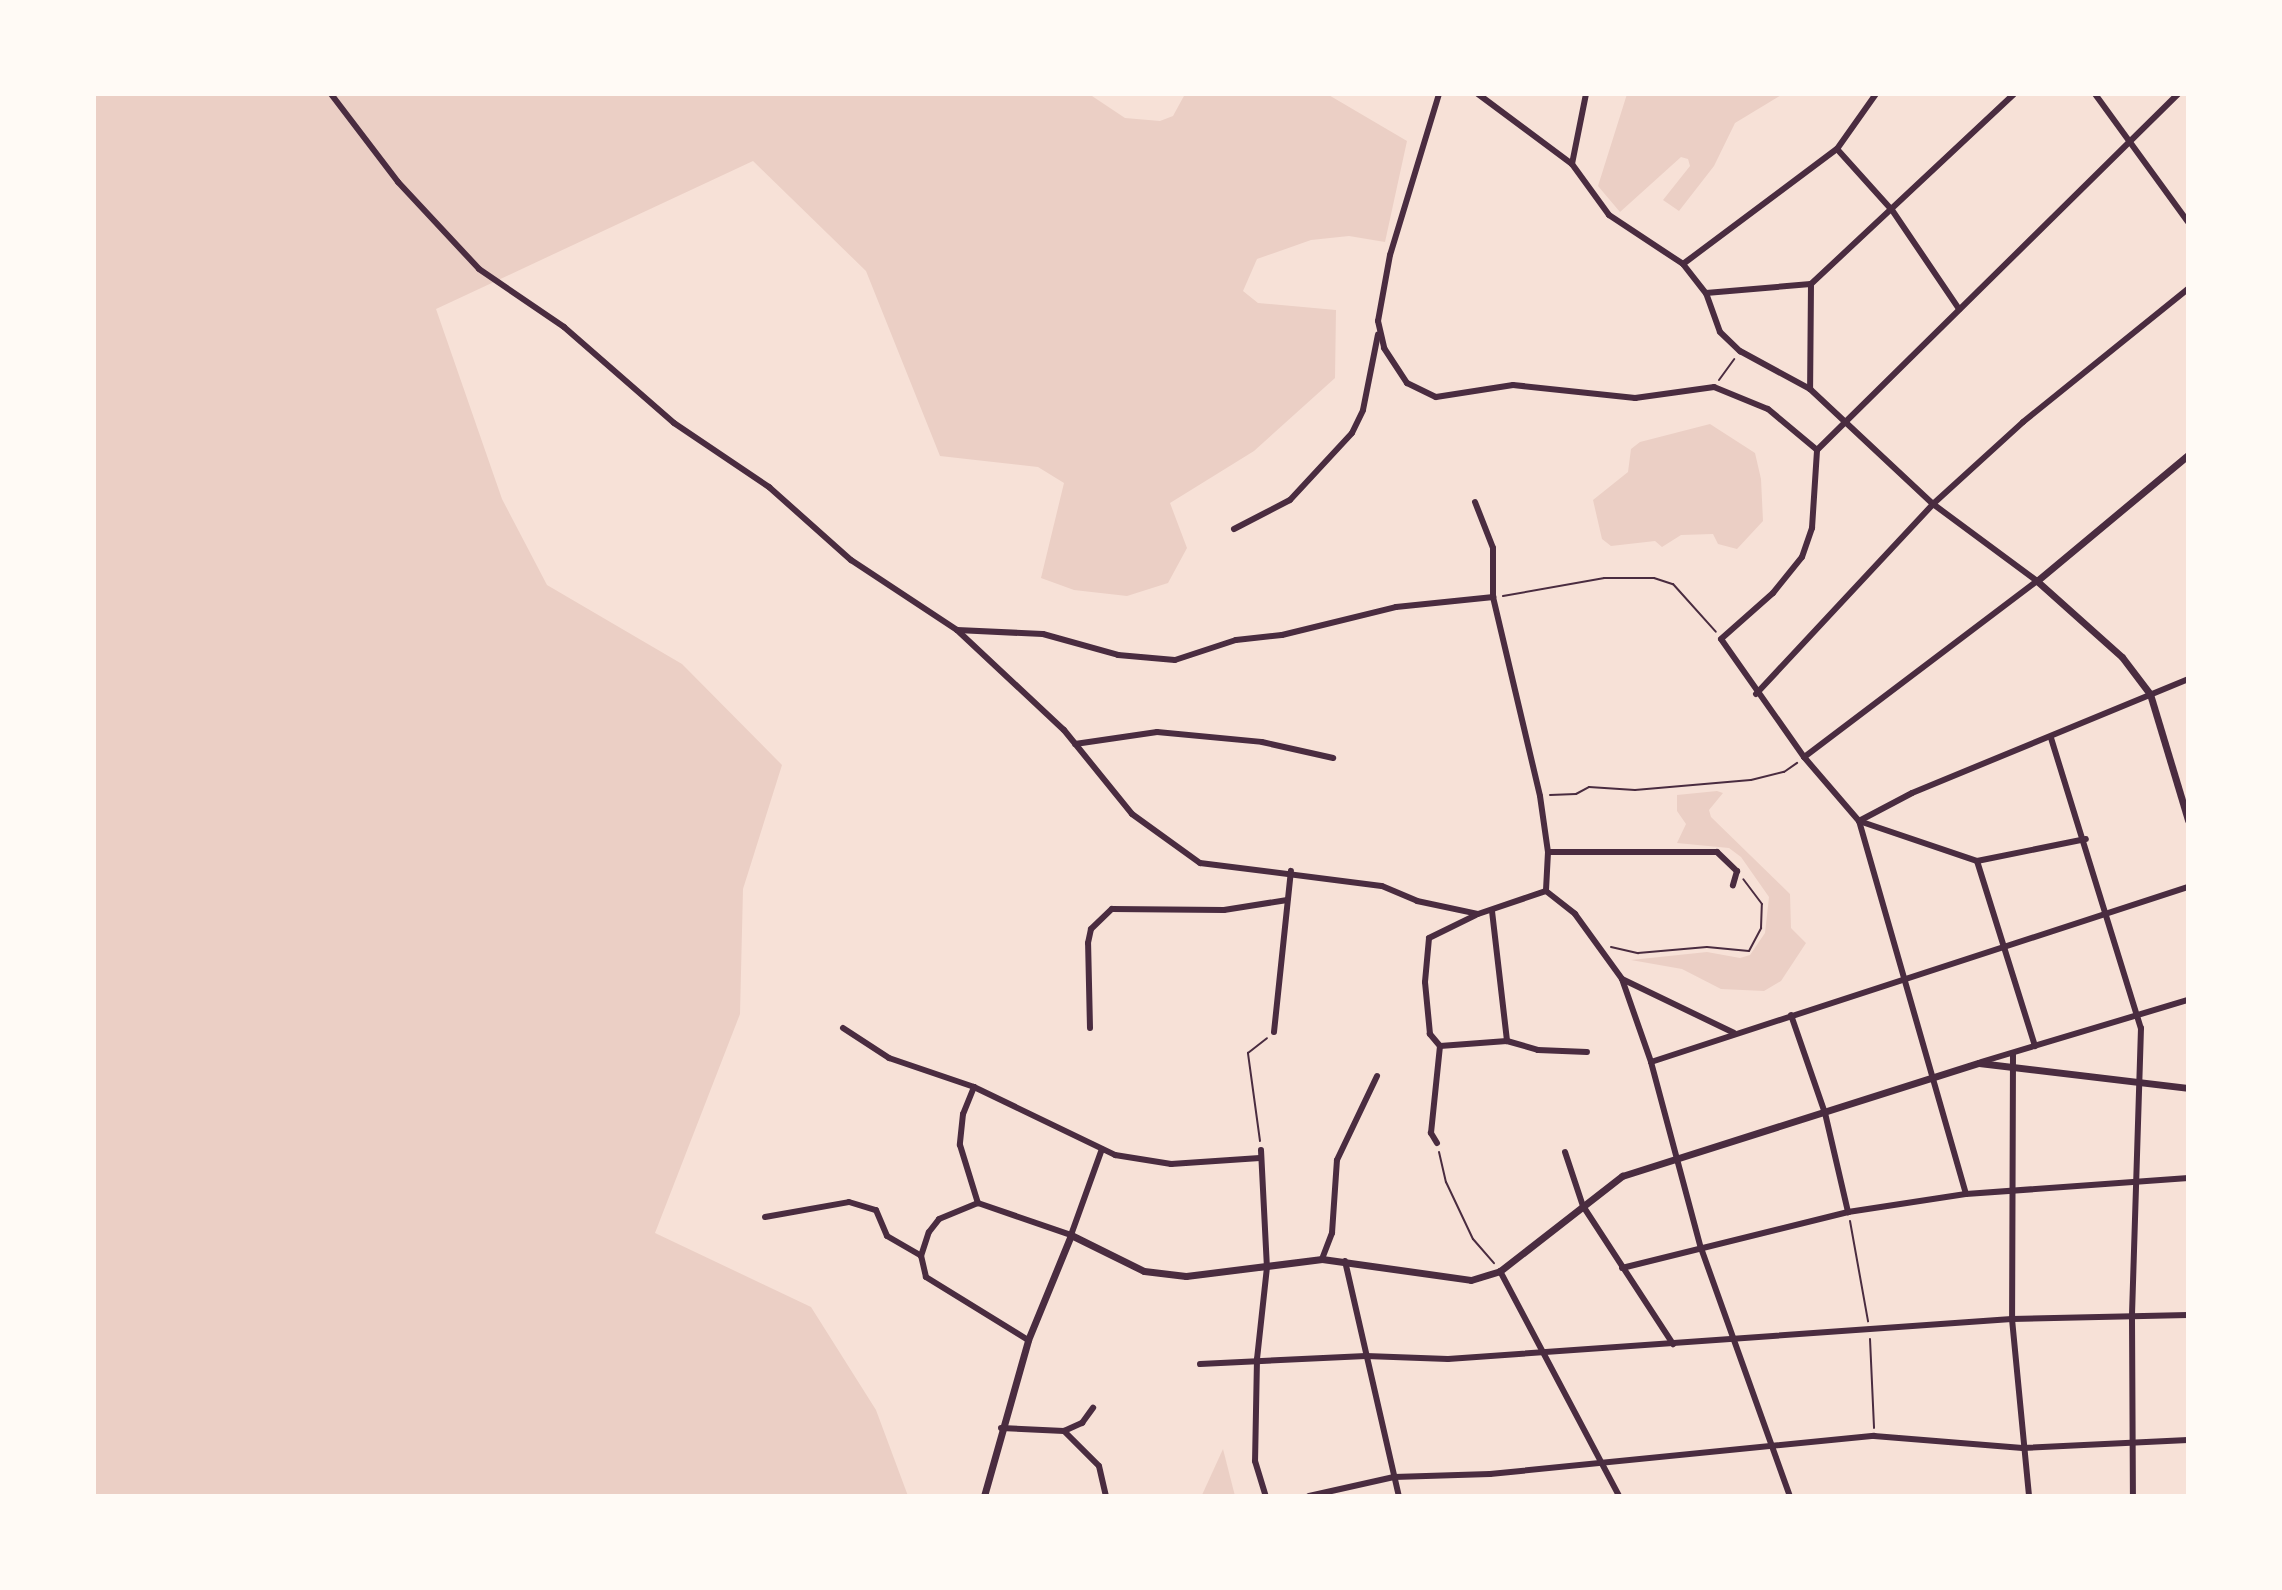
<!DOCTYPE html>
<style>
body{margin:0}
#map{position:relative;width:2282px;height:1590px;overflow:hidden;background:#f7e1d7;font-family:"Titillium Web",sans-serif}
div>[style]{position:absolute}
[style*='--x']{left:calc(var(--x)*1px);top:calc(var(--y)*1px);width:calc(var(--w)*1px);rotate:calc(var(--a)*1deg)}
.green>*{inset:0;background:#ebcfc5}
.path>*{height:2px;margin:-1px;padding:0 1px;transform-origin:1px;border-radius:1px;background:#4a2c40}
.minor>*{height:6px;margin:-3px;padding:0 3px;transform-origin:3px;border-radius:3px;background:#4a2c40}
.tertiary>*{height:7px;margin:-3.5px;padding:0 3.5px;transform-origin:3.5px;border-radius:3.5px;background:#4a2c40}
span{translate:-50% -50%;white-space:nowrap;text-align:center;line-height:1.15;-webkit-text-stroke:8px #fffaf5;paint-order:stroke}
.frame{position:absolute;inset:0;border:96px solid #fffaf5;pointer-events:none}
</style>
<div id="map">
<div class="green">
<i style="clip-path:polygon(94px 94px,1089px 94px,1125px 118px,1160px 121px,1173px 116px,1185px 94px,1327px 94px,1407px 141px,1385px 242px,1349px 236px,1311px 240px,1257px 259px,1243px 291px,1258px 303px,1336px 310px,1335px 378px,1254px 451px,1170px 503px,1187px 548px,1168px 583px,1127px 596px,1074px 590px,1041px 578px,1064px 483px,1038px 467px,940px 456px,866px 271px,753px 161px,436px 309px,502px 499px,547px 585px,682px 664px,782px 765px,743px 889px,740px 1014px,655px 1233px,811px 1307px,876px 1410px,908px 1496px,94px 1496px)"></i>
<i style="clip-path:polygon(1627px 94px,1783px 94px,1735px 123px,1714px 166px,1679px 211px,1663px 200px,1690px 166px,1688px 159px,1681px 157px,1620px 212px,1598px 186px)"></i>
<i style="clip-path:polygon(1710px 424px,1755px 453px,1761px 479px,1763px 521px,1737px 549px,1718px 544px,1713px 534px,1681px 535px,1662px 547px,1655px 541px,1611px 546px,1602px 539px,1593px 500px,1628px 472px,1631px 449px,1640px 442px)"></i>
<i style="clip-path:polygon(1717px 791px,1723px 793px,1709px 810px,1711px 817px,1790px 894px,1791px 928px,1806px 943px,1781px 981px,1764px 991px,1721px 989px,1682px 969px,1631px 960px,1707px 952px,1740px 958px,1750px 955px,1765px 933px,1769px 897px,1741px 857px,1729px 848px,1677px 843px,1686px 824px,1677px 811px,1677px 795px)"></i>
<i style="clip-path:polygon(1223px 1449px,1235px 1496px,1202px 1496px,1202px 1495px)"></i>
</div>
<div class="path">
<i style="--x:1719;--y:380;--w:26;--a:-54"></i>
<i style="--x:1503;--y:596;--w:103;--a:-10.1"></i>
<i style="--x:1604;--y:578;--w:50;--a:0"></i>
<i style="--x:1654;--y:578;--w:20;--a:18"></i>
<i style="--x:1673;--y:584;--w:64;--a:48.1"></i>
<i style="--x:1550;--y:795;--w:26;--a:-2"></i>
<i style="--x:1576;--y:794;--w:15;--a:-28"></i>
<i style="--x:1589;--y:787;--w:46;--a:3.7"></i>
<i style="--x:1635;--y:790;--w:116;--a:-4.9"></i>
<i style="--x:1751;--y:780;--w:34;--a:-14"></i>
<i style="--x:1784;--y:772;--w:16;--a:-35"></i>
<i style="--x:1611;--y:947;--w:28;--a:13"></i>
<i style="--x:1638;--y:953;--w:69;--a:-5"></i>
<i style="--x:1707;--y:947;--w:42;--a:5.4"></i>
<i style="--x:1749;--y:951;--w:26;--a:-62"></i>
<i style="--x:1761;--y:928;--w:24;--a:-88"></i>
<i style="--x:1762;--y:904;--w:31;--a:-127"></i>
<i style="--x:1260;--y:1141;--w:89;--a:-97.8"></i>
<i style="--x:1248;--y:1053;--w:24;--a:-38"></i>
<i style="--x:1439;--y:1152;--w:31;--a:77"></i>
<i style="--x:1446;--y:1182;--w:63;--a:64.7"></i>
<i style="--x:1473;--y:1239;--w:32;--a:49"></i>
<i style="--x:1850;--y:1221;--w:102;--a:79.8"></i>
<i style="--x:1870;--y:1339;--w:89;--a:87.4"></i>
</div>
<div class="minor">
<i style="--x:331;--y:94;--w:111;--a:52.7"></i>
<i style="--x:398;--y:182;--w:119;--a:47"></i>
<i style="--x:479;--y:269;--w:103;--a:34.3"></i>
<i style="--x:564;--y:327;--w:146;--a:41.1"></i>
<i style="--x:674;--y:423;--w:115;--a:34"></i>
<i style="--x:769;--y:487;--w:110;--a:41.7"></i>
<i style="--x:851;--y:560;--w:127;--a:33.4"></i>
<i style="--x:957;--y:630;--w:146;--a:43.1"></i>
<i style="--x:1064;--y:730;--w:108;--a:51"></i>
<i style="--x:1132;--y:814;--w:84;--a:35.8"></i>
<i style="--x:1200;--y:863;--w:183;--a:7.2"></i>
<i style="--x:1382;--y:886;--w:38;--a:23"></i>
<i style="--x:1417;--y:901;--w:62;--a:12"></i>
<i style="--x:1478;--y:914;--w:72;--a:-18.7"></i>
<i style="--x:1439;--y:94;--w:168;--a:106.9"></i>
<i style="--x:1390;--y:255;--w:67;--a:100.3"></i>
<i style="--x:1378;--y:321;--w:28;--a:77"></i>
<i style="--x:1384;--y:348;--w:42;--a:56.7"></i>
<i style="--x:1407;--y:383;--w:32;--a:26"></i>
<i style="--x:1436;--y:397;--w:78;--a:-8.9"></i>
<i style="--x:1513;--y:385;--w:123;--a:6.1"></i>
<i style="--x:1635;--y:398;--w:80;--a:-7.9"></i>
<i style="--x:1714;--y:387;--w:58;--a:22.2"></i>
<i style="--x:1768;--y:409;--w:64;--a:39.9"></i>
<i style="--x:1478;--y:94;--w:117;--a:36.7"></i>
<i style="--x:1572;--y:164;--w:63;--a:54"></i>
<i style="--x:1609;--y:215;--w:89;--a:33.5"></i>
<i style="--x:1683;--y:264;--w:37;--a:52"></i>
<i style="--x:1706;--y:293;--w:41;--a:70.3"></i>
<i style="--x:1720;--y:332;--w:28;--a:44"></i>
<i style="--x:1740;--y:351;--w:80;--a:28.5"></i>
<i style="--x:1810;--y:389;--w:168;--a:43.1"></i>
<i style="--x:1933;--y:504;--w:129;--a:36.5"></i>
<i style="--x:2037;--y:581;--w:292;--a:142.9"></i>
<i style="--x:2095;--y:94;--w:158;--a:54"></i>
<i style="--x:1837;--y:149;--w:82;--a:48"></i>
<i style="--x:1892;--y:210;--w:120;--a:55.9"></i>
<i style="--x:1572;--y:164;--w:71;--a:-78.7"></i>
<i style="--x:1683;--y:264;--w:192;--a:-36.8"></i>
<i style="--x:1837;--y:149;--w:67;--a:-54.7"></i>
<i style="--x:1811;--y:284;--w:278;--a:-43.1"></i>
<i style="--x:1706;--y:293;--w:105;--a:-4.9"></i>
<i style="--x:1811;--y:284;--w:105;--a:90.5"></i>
<i style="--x:1475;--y:502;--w:49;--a:68.6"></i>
<i style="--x:1493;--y:548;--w:49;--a:90"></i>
<i style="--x:1493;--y:597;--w:204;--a:76.7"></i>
<i style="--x:1540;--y:796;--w:57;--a:81.9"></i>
<i style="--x:1548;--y:852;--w:39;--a:93"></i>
<i style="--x:1234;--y:529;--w:63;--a:-27.4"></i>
<i style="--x:1290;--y:500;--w:91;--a:-47.2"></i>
<i style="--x:1352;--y:433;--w:25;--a:-64"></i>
<i style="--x:1363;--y:410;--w:77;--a:-78.8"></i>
<i style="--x:957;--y:630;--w:86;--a:2.7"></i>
<i style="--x:1043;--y:634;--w:78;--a:15.6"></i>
<i style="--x:1118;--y:655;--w:57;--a:5"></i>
<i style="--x:1175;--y:660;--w:64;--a:-18.2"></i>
<i style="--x:1236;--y:640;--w:46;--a:-6.2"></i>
<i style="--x:1282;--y:635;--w:117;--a:-13.8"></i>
<i style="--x:1396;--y:607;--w:98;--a:-5.9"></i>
<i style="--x:1756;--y:694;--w:260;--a:-47"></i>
<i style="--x:1933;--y:504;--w:122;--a:-42.3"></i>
<i style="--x:2023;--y:422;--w:212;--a:-38.9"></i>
<i style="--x:2051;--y:738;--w:304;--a:72.8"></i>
<i style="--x:2141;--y:1028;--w:290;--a:91.8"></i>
<i style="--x:2132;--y:1318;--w:178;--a:89.7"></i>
<i style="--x:1075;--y:744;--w:83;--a:-8.3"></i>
<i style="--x:1157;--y:732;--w:105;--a:5.4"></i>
<i style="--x:1262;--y:742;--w:73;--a:12.7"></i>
<i style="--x:1859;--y:821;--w:60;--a:-27.8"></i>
<i style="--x:1912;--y:793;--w:299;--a:-22.4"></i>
<i style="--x:1859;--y:821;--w:125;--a:18.7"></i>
<i style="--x:1977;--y:861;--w:194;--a:72.6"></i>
<i style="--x:1548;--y:852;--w:169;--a:0"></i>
<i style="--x:1717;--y:852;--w:28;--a:44"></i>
<i style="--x:1737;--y:871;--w:15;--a:106"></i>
<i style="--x:1977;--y:861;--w:111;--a:-11.4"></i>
<i style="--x:1546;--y:891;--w:37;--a:38"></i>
<i style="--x:1575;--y:914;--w:80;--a:54.1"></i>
<i style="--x:1622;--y:979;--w:88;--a:70.7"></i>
<i style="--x:1651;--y:1062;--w:193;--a:75"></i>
<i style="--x:1701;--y:1248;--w:263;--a:70.3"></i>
<i style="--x:1492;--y:911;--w:131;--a:83.4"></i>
<i style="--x:1622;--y:979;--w:124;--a:25.7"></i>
<i style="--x:1791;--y:1015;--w:104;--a:70.9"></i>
<i style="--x:1825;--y:1113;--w:102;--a:76.9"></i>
<i style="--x:843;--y:1028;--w:55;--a:33.1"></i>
<i style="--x:889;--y:1058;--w:90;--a:18.8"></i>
<i style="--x:974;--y:1087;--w:157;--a:25.7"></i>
<i style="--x:1115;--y:1155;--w:57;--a:9.1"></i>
<i style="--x:1171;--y:1164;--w:89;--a:-3.9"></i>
<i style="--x:1090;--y:1028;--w:85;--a:-91.3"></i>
<i style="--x:1088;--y:943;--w:14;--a:-78"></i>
<i style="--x:1091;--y:929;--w:29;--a:-44"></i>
<i style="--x:1112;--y:909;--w:112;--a:0.5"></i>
<i style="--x:1224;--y:910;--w:64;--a:-9"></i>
<i style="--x:1274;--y:1032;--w:162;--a:-84"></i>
<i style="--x:1440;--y:1046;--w:16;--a:-130"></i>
<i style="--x:1430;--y:1034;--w:52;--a:-95.5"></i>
<i style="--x:1425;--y:982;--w:44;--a:-84.8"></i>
<i style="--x:1429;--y:938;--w:52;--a:-26.1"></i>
<i style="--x:1440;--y:1046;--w:67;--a:-4.3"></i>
<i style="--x:1507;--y:1041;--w:32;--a:16"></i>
<i style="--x:1538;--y:1050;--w:49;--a:2.3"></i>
<i style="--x:2013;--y:1053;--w:266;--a:90.2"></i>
<i style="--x:2012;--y:1319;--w:178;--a:84.5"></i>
<i style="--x:1651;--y:1062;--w:565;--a:-18.05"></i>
<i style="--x:1981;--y:1062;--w:216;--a:-16.7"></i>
<i style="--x:974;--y:1087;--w:29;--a:112"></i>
<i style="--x:963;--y:1114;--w:31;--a:96"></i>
<i style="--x:960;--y:1145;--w:61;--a:72.8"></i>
<i style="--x:1437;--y:1143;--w:12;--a:-121"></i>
<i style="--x:1431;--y:1133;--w:87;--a:-84.1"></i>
<i style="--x:1261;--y:1150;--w:117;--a:87.1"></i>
<i style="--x:1267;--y:1267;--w:93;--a:96.2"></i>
<i style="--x:1257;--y:1359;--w:102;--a:91.1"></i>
<i style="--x:1255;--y:1461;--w:37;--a:73"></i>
<i style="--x:1565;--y:1152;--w:57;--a:71.6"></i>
<i style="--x:1583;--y:1206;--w:165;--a:56.9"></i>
<i style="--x:1966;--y:1194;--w:388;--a:-106"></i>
<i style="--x:1859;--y:821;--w:84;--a:-130.7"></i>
<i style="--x:1804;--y:757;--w:144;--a:-125.1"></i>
<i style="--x:1721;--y:639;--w:69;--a:-41.5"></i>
<i style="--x:1773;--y:593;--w:46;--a:-51.1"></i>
<i style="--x:1802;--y:557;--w:31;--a:-71"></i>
<i style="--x:1812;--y:528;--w:78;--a:-86.3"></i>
<i style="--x:1817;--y:450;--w:507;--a:-44.6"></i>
<i style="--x:765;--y:1217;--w:85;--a:-10.1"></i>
<i style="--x:849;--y:1202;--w:28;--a:17"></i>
<i style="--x:876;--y:1210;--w:28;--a:67"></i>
<i style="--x:887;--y:1236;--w:39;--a:30"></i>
<i style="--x:1322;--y:1259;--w:28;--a:-69"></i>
<i style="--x:1332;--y:1233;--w:73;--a:-86.1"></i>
<i style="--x:1337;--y:1160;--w:93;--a:-64.5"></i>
<i style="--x:1345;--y:1261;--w:241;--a:77.1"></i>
<i style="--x:1622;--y:1268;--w:233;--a:-13.9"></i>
<i style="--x:1848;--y:1212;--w:119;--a:-8.7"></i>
<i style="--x:1966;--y:1194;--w:223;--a:-4.1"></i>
<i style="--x:1500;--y:1271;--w:255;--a:62.1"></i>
<i style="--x:1028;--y:1340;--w:120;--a:-148.3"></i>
<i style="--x:926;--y:1277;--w:22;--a:-103"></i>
<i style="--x:921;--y:1256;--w:25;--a:-72"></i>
<i style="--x:929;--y:1232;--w:16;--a:-52"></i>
<i style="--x:939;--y:1219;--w:42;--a:-22.3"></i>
<i style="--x:978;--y:1203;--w:98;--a:19"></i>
<i style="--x:1071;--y:1235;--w:91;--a:-70.2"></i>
<i style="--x:1200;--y:1364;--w:166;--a:-2.8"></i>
<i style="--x:1366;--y:1356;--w:82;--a:2.1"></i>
<i style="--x:1448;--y:1359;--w:565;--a:-4.06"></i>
<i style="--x:2012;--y:1319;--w:176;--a:-1.3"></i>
<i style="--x:1001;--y:1428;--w:63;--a:2.7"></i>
<i style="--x:1064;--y:1431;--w:20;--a:-24"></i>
<i style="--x:1082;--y:1423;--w:19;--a:-54"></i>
<i style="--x:1064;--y:1431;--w:49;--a:45"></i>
<i style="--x:1099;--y:1466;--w:31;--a:77"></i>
<i style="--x:1309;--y:1496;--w:87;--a:-12.6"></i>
<i style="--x:1394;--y:1477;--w:96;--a:-1.8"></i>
<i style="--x:1490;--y:1474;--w:386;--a:-5.7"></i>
<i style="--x:1874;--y:1436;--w:149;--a:4.6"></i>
<i style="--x:2023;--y:1448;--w:165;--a:-2.8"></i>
</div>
<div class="tertiary">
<i style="--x:2188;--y:455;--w:197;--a:140.2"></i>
<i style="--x:2037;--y:581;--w:114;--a:41.8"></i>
<i style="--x:2122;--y:657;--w:46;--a:52.9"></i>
<i style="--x:2150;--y:694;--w:132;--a:73.2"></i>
<i style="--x:984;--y:1496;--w:162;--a:-74.2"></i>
<i style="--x:1028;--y:1340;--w:113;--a:-67.7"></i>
<i style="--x:1071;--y:1235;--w:81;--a:26.3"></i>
<i style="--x:1144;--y:1271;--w:42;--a:6.8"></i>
<i style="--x:1186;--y:1276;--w:137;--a:-7.1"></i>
<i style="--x:1322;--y:1259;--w:150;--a:8"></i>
<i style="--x:1471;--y:1280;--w:30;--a:-17"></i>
<i style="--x:1500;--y:1271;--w:155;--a:-37.9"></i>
<i style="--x:1622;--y:1176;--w:374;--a:-17.6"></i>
<i style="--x:1979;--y:1063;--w:210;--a:6.8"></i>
</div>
<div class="frame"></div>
</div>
